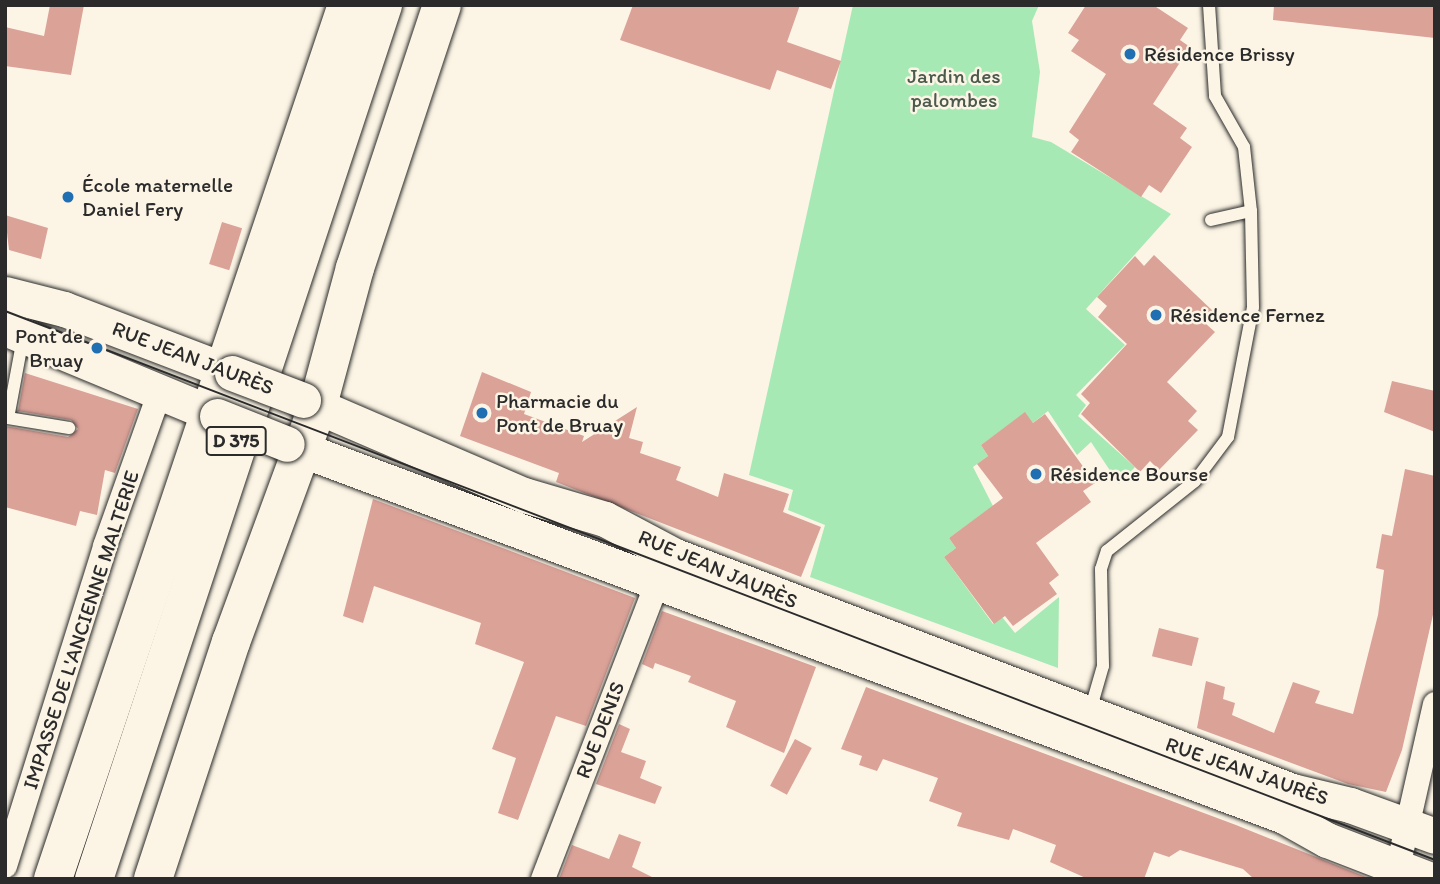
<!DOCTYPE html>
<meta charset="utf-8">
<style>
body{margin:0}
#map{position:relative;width:1440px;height:884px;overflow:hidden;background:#fcf5e5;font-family:Itim,sans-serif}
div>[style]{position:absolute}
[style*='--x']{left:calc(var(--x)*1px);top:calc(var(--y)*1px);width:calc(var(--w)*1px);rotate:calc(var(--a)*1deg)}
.green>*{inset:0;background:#a6e9b4}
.building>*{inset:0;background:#dba298;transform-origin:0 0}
.roads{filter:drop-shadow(0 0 2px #2b2b2b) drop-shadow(0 0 2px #2b2b2b)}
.lane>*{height:12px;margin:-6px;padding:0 6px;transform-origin:6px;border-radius:6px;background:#fcf5e5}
.street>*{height:24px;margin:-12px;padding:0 12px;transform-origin:12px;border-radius:12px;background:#fcf5e5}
.secondary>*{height:35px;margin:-17.5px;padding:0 17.5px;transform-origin:17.5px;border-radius:17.5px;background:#fcf5e5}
.primary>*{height:38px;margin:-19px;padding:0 19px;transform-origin:19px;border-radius:19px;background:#fcf5e5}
.tram>*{height:2px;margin:-1px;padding:0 1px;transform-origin:1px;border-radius:1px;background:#2b2b2b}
.bridges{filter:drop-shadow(0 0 2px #2b2b2b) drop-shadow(0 0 2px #2b2b2b)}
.secondary-bridge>*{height:35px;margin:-17.5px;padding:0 17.5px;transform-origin:17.5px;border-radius:17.5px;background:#fcf5e5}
.dots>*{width:19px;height:19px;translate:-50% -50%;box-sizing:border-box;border:4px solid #fcf5e5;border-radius:50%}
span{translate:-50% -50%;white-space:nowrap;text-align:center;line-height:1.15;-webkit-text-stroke:5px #fcf5e5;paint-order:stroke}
.shield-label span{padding:2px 5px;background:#fcf5e5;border:2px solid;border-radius:5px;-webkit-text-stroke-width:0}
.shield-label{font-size:19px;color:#2b2b2b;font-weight:700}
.poi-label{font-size:21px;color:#2b2b2b}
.left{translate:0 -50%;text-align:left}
.right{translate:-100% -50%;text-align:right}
.park-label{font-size:21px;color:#4a5a4d}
.street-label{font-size:21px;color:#2b2b2b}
.frame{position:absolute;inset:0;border:7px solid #2b2b2b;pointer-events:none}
</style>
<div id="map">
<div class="green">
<i style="clip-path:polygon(853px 5px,1039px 5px,1032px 21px,1040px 72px,1032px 137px,1051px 142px,1171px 214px,1086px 309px,1125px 345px,1076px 395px,1086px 405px,1078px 416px,1135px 467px,1119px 484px,1091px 442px,1077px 455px,1048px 411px,1033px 423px,1025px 413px,981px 445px,988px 456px,973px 467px,993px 506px,949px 538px,956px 548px,944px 557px,993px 624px,1002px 617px,1015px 633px,1059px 597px,1058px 668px,810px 577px,825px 525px,788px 510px,793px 490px,749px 475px)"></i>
</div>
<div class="building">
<i style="clip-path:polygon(50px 5px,84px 5px,71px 75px,5px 66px,5px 27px,44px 36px)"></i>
<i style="clip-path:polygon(633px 5px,800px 5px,787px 42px,841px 61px,831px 89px,777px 70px,770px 90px,620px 40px)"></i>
<i style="clip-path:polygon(1086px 5px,1153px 5px,1188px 28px,1180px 40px,1190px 47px,1153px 104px,1187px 128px,1180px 138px,1192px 147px,1161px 193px,1149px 185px,1141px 197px,1071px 152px,1079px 140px,1069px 132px,1106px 74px,1071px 51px,1079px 40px,1068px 33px)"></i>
<i style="clip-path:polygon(1274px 5px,1435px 5px,1435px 38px,1273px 20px)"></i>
<i style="clip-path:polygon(5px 215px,48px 228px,41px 259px,9px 250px)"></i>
<i style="left:222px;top:222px;width:21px;height:44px;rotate:17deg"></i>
<i style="clip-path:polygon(1154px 255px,1215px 313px,1205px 323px,1215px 332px,1167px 382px,1197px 411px,1188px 421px,1198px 430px,1159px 470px,1150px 461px,1140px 472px,1081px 414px,1090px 403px,1081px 394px,1127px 344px,1098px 317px,1107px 306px,1097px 297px,1135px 256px,1144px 266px)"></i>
<i style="clip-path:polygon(482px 372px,531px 392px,524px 414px,584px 436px,582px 442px,637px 407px,629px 438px,643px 442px,640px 453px,681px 467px,676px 480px,718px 497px,724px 473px,789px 494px,783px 512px,821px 527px,801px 577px,556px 482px,559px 473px,460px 436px)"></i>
<i style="clip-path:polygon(25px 373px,138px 409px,115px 473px,105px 470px,97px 515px,80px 511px,76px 526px,5px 507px,5px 426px,68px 437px,78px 429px,71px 420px,18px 411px)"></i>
<i style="clip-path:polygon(1392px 381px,1435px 391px,1435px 432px,1384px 412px)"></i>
<i style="clip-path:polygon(1025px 412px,1033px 423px,1045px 414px,1095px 483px,1083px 491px,1091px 502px,1036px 543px,1059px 575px,1049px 583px,1057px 594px,1013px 626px,1005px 616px,994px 624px,944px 557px,956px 548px,949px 538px,1003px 498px,977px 464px,988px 456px,981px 445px)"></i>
<i style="clip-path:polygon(1405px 469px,1435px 476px,1435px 606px,1402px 750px,1386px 792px,1348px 784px,1197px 728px,1206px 681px,1225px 687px,1223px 699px,1235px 703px,1232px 715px,1274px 733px,1293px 682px,1320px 691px,1315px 703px,1353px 714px,1378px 615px,1384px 570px,1376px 568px,1382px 534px,1392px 536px)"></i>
<i style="clip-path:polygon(373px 499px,635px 598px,586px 726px,556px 716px,518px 820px,498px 813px,516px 758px,492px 749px,524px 662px,475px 644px,481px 623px,374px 586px,363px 623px,343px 616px)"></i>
<i style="clip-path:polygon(662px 611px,816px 667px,784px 753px,726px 727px,736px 701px,688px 682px,691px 676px,655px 663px,653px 669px,642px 664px)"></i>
<i style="left:1159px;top:628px;width:41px;height:29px;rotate:14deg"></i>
<i style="clip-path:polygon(866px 687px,1236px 825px,1371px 879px,1254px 879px,1243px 869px,1180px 850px,1169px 857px,1154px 852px,1144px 879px,1088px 879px,1050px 862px,1056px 845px,1013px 829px,1009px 840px,957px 826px,962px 813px,929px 801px,938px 778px,883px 759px,877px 771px,859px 765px,862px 756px,841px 749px)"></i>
<i style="clip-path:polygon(619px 724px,630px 729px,621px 752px,646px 761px,640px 778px,662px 787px,655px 804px,596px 784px)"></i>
<i style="left:795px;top:739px;width:19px;height:53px;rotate:28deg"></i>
<i style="clip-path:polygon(619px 834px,641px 842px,632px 867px,656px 879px,559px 879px,572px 845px,609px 859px)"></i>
</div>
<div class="roads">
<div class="lane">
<i style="--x:1209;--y:5;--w:91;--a:86.2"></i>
<i style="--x:1215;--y:96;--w:59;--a:60.4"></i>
<i style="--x:1244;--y:147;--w:64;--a:83.8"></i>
<i style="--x:1251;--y:211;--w:41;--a:167.3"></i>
<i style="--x:23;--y:338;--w:81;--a:100.6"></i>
<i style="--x:8;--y:418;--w:62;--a:9.3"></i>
<i style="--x:1090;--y:711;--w:47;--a:-73.9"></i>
<i style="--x:1103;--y:666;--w:97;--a:-91.2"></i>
<i style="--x:1101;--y:569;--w:19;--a:-72"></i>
<i style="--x:1107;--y:551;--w:112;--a:-38.5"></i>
<i style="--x:1195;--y:481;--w:55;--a:-53.1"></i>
<i style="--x:1228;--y:437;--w:132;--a:-79.1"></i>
<i style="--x:1253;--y:307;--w:96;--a:-91.2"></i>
</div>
<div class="street">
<i style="--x:5;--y:866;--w:335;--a:-72.6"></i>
<i style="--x:105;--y:546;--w:161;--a:-70.4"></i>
<i style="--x:1398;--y:867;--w:167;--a:-77.2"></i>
<i style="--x:543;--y:879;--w:319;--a:-68.9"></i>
</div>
<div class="secondary">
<i style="--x:5;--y:294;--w:61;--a:14.3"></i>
<i style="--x:64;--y:309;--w:180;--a:20.9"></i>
<i style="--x:5;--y:328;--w:230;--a:22.5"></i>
<i style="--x:303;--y:400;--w:241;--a:23.3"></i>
<i style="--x:524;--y:495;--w:84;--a:16.5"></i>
<i style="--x:605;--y:519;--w:79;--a:27.9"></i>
<i style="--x:675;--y:556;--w:660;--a:20.85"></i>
<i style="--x:1292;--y:791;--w:60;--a:13.6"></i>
<i style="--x:1350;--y:805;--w:90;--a:20"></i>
<i style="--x:287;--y:444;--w:1064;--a:20.46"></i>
<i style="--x:1284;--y:816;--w:49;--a:29.2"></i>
<i style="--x:1327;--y:840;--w:108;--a:21.1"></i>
</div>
<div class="primary">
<i style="--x:53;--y:879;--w:922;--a:-71.41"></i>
<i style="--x:94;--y:879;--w:921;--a:-71.7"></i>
<i style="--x:153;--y:879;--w:250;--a:-71.8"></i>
<i style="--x:231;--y:642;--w:252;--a:-69.8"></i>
<i style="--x:318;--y:405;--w:142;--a:-74.9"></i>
<i style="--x:355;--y:268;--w:277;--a:-71.7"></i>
</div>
</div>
<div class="tram">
<i style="--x:5;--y:311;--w:1532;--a:21"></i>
</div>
<div class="bridges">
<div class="secondary-bridge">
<i style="--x:232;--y:373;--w:76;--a:20.8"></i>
<i style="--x:217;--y:416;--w:75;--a:21.8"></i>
</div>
</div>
<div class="dots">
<i style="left:1130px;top:54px;background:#1f6fb2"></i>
<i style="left:68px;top:197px;background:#1f6fb2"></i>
<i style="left:1156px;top:315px;background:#1f6fb2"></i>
<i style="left:97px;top:348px;background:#1f6fb2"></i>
<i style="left:482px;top:413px;background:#1f6fb2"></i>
<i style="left:1036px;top:474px;background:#1f6fb2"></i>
</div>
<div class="shield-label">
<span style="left:236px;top:441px">D 375</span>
</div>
<div class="poi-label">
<span class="left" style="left:1144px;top:54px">Résidence Brissy</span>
<span class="left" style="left:82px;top:197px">École maternelle<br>Daniel Fery</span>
<span class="left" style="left:1170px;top:315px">Résidence Fernez</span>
<span class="right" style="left:83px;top:348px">Pont de<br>Bruay</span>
<span class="left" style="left:496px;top:413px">Pharmacie du<br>Pont de Bruay</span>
<span class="left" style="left:1050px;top:474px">Résidence Bourse</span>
</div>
<div class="park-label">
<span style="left:954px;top:88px">Jardin des<br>palombes</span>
</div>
<div class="street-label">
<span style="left:193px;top:358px;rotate:21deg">RUE JEAN JAURÈS</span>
<span style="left:718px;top:569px;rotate:23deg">RUE JEAN JAURÈS</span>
<span style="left:81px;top:630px;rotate:-72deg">IMPASSE DE L'ANCIENNE MALTERIE</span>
<span style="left:600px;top:730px;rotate:-69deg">RUE DENIS</span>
<span style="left:1247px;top:771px;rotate:19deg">RUE JEAN JAURÈS</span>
</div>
<div class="frame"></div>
</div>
